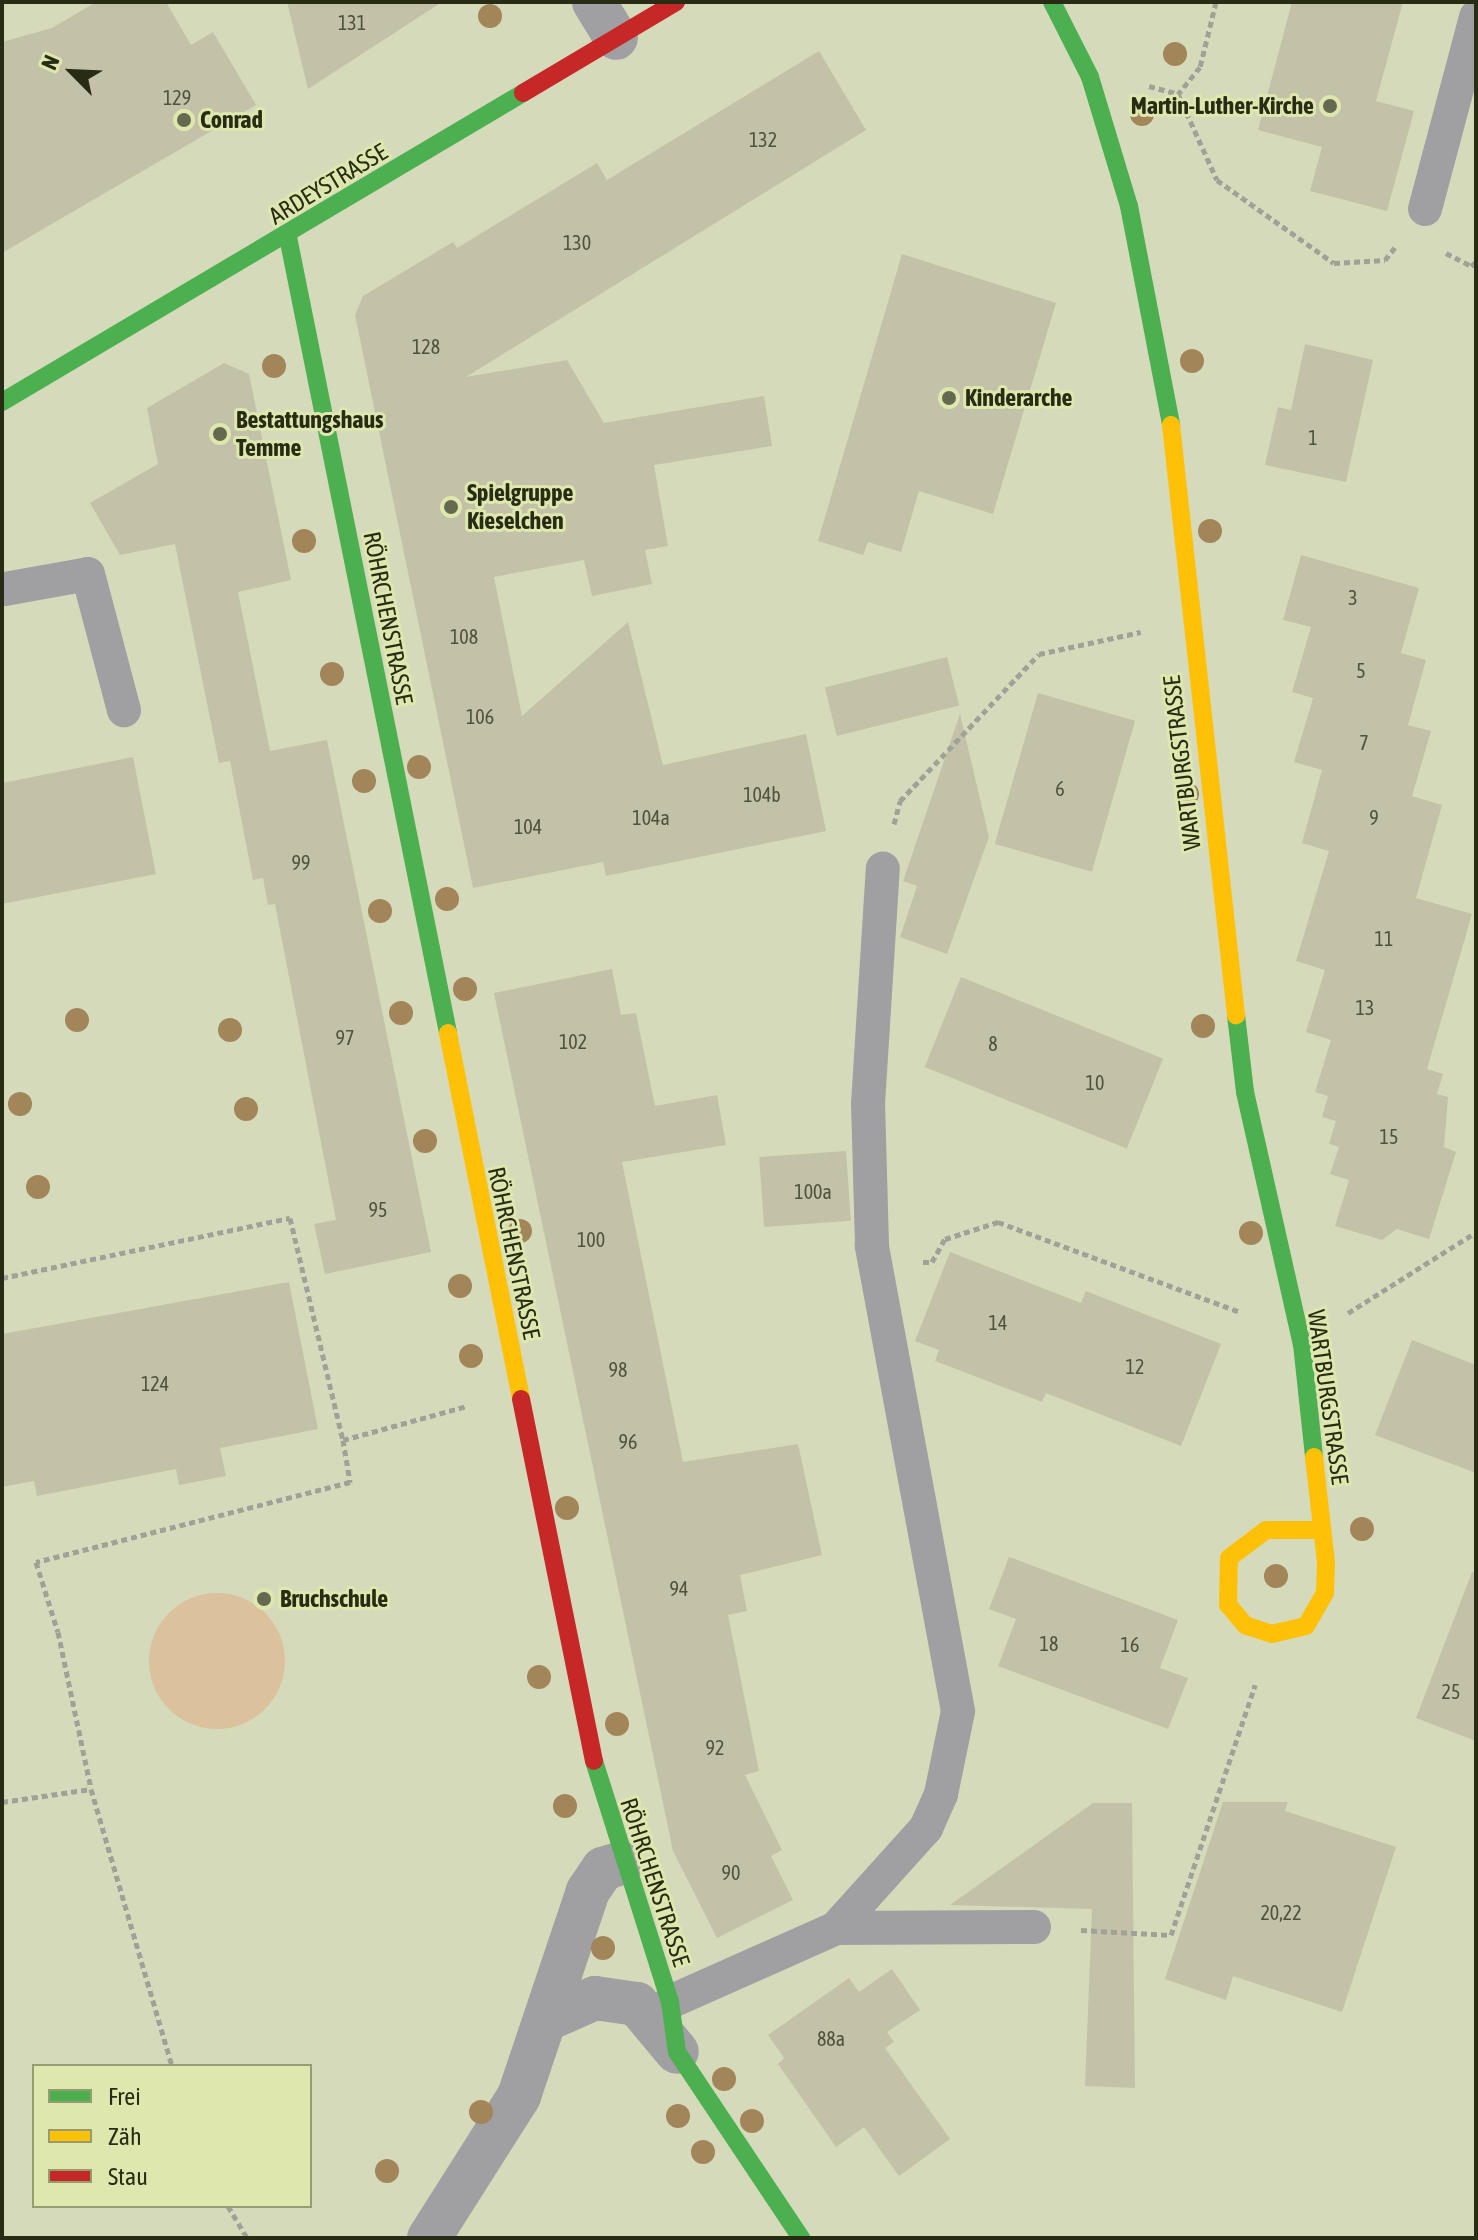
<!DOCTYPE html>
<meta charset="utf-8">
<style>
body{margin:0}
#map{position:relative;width:1478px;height:2240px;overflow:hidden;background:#d5daba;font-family:"Asap Condensed",sans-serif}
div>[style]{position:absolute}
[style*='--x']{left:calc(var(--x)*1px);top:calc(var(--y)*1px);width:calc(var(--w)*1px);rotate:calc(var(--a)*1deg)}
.green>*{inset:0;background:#dcc19d}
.round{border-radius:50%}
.building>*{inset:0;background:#c3c2a9;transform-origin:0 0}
.path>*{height:5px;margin-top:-2.5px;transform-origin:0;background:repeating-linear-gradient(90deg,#a0a298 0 6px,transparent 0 10px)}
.lane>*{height:34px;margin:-17px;padding:0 17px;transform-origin:17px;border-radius:17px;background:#a09fa2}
.street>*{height:44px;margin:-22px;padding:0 22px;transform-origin:22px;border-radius:22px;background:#a09fa2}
.fast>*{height:18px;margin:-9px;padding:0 9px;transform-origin:9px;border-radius:9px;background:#4caf50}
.slow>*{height:18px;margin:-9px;padding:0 9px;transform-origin:9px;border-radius:9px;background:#ffc107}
.jam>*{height:18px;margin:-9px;padding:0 9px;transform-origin:9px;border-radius:9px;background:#c62828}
.trees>*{width:24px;height:24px;margin:-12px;border-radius:50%;background:#a3855a}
.dots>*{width:22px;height:22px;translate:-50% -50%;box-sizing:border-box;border:4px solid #dee7ad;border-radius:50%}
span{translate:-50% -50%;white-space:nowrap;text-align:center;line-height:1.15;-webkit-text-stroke:6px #dee7ad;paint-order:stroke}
.number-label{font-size:20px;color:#50523a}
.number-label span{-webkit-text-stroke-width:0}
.poi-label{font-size:24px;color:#292c15;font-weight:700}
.right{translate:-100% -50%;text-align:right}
.left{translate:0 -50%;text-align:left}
.street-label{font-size:24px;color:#292c15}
.frame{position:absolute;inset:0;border:4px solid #292c15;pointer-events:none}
.legend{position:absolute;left:32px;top:2064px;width:280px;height:144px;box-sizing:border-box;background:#dee7ad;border:2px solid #969c70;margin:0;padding:10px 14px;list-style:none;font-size:24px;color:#292c15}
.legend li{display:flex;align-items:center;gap:16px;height:40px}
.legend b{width:40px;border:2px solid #969c70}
.north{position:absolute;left:32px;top:32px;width:80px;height:80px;-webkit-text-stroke:6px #dee7ad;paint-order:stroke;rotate:294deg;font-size:22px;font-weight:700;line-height:32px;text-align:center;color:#292c15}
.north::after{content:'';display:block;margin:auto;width:28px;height:36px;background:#292c15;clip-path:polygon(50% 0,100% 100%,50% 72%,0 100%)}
</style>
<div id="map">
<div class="green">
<i class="round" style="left:149px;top:1593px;width:136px;height:136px"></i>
</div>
<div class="building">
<i style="clip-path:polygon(96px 2px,166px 2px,191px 45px,213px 32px,256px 105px,2px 253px,2px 42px,52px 28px)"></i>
<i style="clip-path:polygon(287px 2px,442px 2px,308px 89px)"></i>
<i style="clip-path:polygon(1292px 2px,1403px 2px,1376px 101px,1414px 111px,1387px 211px,1310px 191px,1322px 147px,1258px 130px)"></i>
<i style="clip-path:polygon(819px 51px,866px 130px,466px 377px,567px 360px,604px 423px,764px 396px,772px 446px,654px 465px,668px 546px,645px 550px,652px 584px,592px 596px,584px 560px,494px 577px,522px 716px,628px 622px,663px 765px,806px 734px,826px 831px,606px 876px,603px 862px,473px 888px,355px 315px,363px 296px,453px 242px,457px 248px,597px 163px,607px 180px)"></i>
<i style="clip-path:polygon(902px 254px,1056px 303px,993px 514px,919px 491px,901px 552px,868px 542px,863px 555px,818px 541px)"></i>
<i style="clip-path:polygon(1305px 344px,1373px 360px,1346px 482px,1265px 465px,1278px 407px,1291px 410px)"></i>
<i style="clip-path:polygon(224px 363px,249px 374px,291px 580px,238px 592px,270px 751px,327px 740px,431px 1252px,325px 1274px,314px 1224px,336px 1220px,275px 904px,268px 905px,263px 878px,253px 880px,230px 761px,219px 763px,175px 544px,120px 555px,90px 503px,158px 464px,147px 408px)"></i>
<i style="clip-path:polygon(1301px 555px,1419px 588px,1401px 653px,1426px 660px,1408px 725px,1431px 731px,1412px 796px,1442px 805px,1416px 898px,1472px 914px,1427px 1069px,1443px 1074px,1437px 1094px,1448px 1097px,1444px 1147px,1456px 1152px,1429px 1239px,1397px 1229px,1382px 1240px,1335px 1226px,1349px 1180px,1330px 1174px,1339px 1147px,1329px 1144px,1336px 1121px,1322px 1117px,1328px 1096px,1315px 1092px,1331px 1040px,1306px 1032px,1325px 970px,1296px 961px,1329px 851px,1302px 843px,1322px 770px,1294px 762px,1313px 698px,1292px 692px,1311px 627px,1283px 620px)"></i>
<i style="left:947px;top:657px;width:50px;height:126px;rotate:76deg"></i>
<i style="left:1038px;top:693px;width:101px;height:157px;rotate:16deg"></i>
<i style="clip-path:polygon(960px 714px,989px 837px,947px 954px,900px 937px,917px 886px,903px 881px)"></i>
<i style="clip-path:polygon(133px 757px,156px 874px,2px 904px,2px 783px)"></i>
<i style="clip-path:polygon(612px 969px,621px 1015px,636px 1013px,655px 1106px,717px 1095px,726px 1145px,622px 1162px,683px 1462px,798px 1444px,822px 1555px,740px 1575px,747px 1611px,728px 1615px,759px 1771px,745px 1775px,782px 1850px,771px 1856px,793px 1900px,717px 1938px,673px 1851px,494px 993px)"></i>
<i style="left:961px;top:977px;width:218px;height:97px;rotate:22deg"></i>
<i style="left:846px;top:1151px;width:70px;height:87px;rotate:86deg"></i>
<i style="clip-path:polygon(950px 1252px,1081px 1303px,1086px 1291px,1221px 1344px,1181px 1446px,1046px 1393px,1042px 1402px,935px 1361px,939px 1350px,915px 1341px)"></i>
<i style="clip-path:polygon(289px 1282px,318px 1429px,220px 1448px,226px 1476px,179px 1485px,176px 1469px,37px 1496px,34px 1481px,2px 1487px,2px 1334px)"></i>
<i style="clip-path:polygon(1412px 1340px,1476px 1365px,1476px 1473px,1375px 1435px)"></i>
<i style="clip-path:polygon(1009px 1557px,1178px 1620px,1160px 1668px,1188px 1678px,1168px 1729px,998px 1666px,1016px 1619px,989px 1609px)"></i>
<i style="clip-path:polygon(1472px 1572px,1476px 1573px,1476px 1741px,1416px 1718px)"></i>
<i style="clip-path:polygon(1223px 1802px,1288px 1802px,1285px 1811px,1396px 1847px,1342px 2012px,1233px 1976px,1226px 2000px,1165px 1979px)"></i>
<i style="clip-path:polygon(1093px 1803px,1132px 1803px,1135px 2088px,1085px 2086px,1092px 1909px,950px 1905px)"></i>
<i style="clip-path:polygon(892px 1969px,920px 2010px,887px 2032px,894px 2042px,885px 2048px,950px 2139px,899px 2176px,864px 2127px,836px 2147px,778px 2064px,784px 2058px,768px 2035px,849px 1978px,859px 1992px)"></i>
</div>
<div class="path">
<i style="--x:1216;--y:2;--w:67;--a:103.8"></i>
<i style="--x:1200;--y:67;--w:35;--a:129"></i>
<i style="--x:1178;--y:94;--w:94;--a:65.6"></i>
<i style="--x:1217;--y:180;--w:143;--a:35.4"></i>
<i style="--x:1334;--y:263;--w:51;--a:-3.4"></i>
<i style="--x:1385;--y:260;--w:16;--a:-52"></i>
<i style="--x:1149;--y:86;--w:30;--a:15"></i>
<i style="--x:1446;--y:253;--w:28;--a:27"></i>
<i style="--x:1471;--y:266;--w:6;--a:-39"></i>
<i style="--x:894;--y:824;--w:24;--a:-75"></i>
<i style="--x:900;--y:801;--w:202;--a:-46.6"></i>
<i style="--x:1039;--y:654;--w:104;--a:-12.2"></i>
<i style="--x:923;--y:1262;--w:9;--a:0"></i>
<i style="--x:932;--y:1262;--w:26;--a:-61"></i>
<i style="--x:945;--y:1239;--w:56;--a:-17.8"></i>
<i style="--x:998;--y:1222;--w:258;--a:20.4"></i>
<i style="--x:2;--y:1278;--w:294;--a:-11.8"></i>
<i style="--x:290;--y:1218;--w:228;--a:76.6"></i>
<i style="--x:343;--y:1440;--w:43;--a:80.5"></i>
<i style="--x:350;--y:1482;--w:324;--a:165.7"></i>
<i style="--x:36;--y:1562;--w:73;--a:72.6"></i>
<i style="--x:58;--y:1632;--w:160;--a:78.1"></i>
<i style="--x:91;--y:1789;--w:289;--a:73.7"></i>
<i style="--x:1348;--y:1313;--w:151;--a:-32.3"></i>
<i style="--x:343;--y:1440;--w:129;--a:-15.3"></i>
<i style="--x:2;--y:1802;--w:90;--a:-8.3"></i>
<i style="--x:1081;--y:1930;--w:90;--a:3.2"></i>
<i style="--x:1171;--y:1935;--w:264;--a:-71.4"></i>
<i style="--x:228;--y:2206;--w:37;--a:59"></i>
</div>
<div class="lane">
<i style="--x:1425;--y:209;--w:199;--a:-75.1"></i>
<i style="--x:5;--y:589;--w:84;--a:-10.2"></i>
<i style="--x:88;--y:574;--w:141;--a:75.2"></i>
<i style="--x:836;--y:1928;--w:135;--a:-48"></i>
<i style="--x:926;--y:1828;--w:37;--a:-66"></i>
<i style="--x:941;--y:1794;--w:85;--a:-78.4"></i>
<i style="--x:958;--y:1711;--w:474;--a:-100.5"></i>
<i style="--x:872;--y:1245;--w:141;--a:-91.6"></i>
<i style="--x:868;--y:1104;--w:236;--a:-86.4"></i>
<i style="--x:670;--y:2002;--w:182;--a:-24"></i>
<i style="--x:836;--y:1928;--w:198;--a:-0.3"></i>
</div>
<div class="street">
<i style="--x:594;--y:2;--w:42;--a:58.6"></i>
<i style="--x:550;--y:2018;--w:49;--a:-24"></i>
<i style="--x:595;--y:1998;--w:42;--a:8.1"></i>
<i style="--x:637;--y:2004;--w:62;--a:50.2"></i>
<i style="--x:429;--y:2238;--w:168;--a:-57.6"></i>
<i style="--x:519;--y:2096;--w:216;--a:-71.4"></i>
<i style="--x:588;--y:1891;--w:27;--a:-56"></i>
<i style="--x:603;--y:1869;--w:19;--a:-18"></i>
</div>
<div class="fast">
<i style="--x:1052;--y:2;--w:84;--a:63.1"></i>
<i style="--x:1090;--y:77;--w:135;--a:73.2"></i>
<i style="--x:1129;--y:206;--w:223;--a:79.1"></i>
<i style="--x:288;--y:237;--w:812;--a:78.63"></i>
<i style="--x:2;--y:402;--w:606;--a:-30.67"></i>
<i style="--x:1236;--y:1015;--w:78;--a:83.3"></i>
<i style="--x:1245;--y:1092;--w:258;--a:77.3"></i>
<i style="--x:1302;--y:1344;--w:114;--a:83.9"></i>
<i style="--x:594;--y:1761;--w:253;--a:72.5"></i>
<i style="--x:670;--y:2002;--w:50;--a:82"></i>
<i style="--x:677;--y:2052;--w:224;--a:56.3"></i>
</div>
<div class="slow">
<i style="--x:1171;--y:425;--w:594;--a:83.71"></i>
<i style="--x:448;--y:1033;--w:373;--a:78.7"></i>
<i style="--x:1314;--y:1457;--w:107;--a:83.5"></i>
<i style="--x:1326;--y:1563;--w:30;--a:92"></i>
<i style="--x:1325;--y:1593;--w:38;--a:120"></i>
<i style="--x:1306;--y:1626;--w:35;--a:167"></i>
<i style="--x:1272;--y:1634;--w:28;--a:-162"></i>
<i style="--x:1245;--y:1625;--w:26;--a:-130"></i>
<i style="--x:1228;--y:1605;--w:47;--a:-88.8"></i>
<i style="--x:1229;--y:1558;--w:46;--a:-37.1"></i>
<i style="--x:1266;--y:1530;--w:55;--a:0"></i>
</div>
<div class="jam">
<i style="--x:523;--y:93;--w:178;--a:-30.7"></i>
<i style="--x:521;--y:1399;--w:369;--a:78.6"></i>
</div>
<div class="trees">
<i style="left:490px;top:16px"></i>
<i style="left:1175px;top:54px"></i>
<i style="left:1142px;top:114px"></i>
<i style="left:1192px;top:361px"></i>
<i style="left:274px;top:366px"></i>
<i style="left:1210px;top:531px"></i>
<i style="left:304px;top:541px"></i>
<i style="left:332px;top:674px"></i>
<i style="left:419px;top:767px"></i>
<i style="left:364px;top:781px"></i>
<i style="left:1187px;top:794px"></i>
<i style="left:447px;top:899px"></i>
<i style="left:380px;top:911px"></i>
<i style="left:465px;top:989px"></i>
<i style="left:401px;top:1013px"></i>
<i style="left:77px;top:1020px"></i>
<i style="left:1203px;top:1026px"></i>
<i style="left:230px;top:1030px"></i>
<i style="left:20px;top:1104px"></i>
<i style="left:246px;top:1109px"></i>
<i style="left:425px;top:1141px"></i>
<i style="left:38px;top:1187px"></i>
<i style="left:520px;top:1231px"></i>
<i style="left:1251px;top:1233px"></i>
<i style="left:460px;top:1286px"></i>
<i style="left:471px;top:1356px"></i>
<i style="left:567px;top:1508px"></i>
<i style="left:1362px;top:1529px"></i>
<i style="left:1276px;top:1576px"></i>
<i style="left:539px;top:1677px"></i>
<i style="left:617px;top:1724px"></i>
<i style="left:565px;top:1806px"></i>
<i style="left:603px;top:1948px"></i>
<i style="left:724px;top:2079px"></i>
<i style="left:481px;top:2112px"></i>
<i style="left:678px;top:2116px"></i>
<i style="left:752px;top:2121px"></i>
<i style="left:703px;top:2152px"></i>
<i style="left:387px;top:2171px"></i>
</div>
<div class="dots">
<i style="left:1330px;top:106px;background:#65694f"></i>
<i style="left:184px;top:120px;background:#65694f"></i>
<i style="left:949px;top:398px;background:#65694f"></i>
<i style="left:220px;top:434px;background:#65694f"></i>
<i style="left:451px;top:507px;background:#65694f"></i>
<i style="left:264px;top:1599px;background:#65694f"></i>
</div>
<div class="number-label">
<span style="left:352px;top:22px">131</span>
<span style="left:177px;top:97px">129</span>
<span style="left:763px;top:139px">132</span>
<span style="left:577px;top:242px">130</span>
<span style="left:426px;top:346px">128</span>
<span style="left:1313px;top:437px">1</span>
<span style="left:1353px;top:597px">3</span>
<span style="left:464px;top:636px">108</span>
<span style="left:1361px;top:670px">5</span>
<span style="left:480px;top:716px">106</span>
<span style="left:1364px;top:742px">7</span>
<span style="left:1060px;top:788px">6</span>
<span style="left:762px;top:794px">104b</span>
<span style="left:651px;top:817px">104a</span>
<span style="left:1374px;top:817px">9</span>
<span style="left:528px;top:826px">104</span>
<span style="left:301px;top:862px">99</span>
<span style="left:1384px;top:938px">11</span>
<span style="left:1365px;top:1007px">13</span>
<span style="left:345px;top:1037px">97</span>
<span style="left:573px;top:1041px">102</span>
<span style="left:993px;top:1043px">8</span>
<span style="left:1095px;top:1082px">10</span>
<span style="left:1389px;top:1136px">15</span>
<span style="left:813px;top:1191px">100a</span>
<span style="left:378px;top:1209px">95</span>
<span style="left:591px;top:1239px">100</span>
<span style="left:998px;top:1322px">14</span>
<span style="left:1135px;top:1366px">12</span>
<span style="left:618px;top:1369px">98</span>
<span style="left:155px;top:1383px">124</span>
<span style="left:628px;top:1441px">96</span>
<span style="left:679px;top:1588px">94</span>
<span style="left:1049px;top:1643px">18</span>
<span style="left:1130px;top:1644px">16</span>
<span style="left:1451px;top:1691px">25</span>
<span style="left:715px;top:1747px">92</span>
<span style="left:731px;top:1872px">90</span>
<span style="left:1281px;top:1912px">20,22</span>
<span style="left:831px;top:2038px">88a</span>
</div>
<div class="poi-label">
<span class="right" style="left:1314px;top:106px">Martin-Luther-Kirche</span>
<span class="left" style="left:200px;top:120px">Conrad</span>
<span class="left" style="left:965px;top:398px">Kinderarche</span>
<span class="left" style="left:236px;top:434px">Bestattungshaus<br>Temme</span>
<span class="left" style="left:467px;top:507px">Spielgruppe<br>Kieselchen</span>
<span class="left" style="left:280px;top:1599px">Bruchschule</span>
</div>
<div class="street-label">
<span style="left:328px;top:184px;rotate:-31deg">ARDEYSTRASSE</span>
<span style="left:388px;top:618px;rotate:79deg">RÖHRCHENSTRASSE</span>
<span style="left:1182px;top:763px;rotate:-97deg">WARTBURGSTRASSE</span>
<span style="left:514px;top:1253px;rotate:78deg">RÖHRCHENSTRASSE</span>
<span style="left:1328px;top:1397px;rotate:82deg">WARTBURGSTRASSE</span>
<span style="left:655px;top:1882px;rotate:72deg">RÖHRCHENSTRASSE</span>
</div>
<div class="frame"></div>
<ul class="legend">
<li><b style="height:10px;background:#4caf50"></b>Frei</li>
<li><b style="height:10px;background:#ffc107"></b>Zäh</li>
<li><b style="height:10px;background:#c62828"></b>Stau</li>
</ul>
<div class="north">N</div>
</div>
